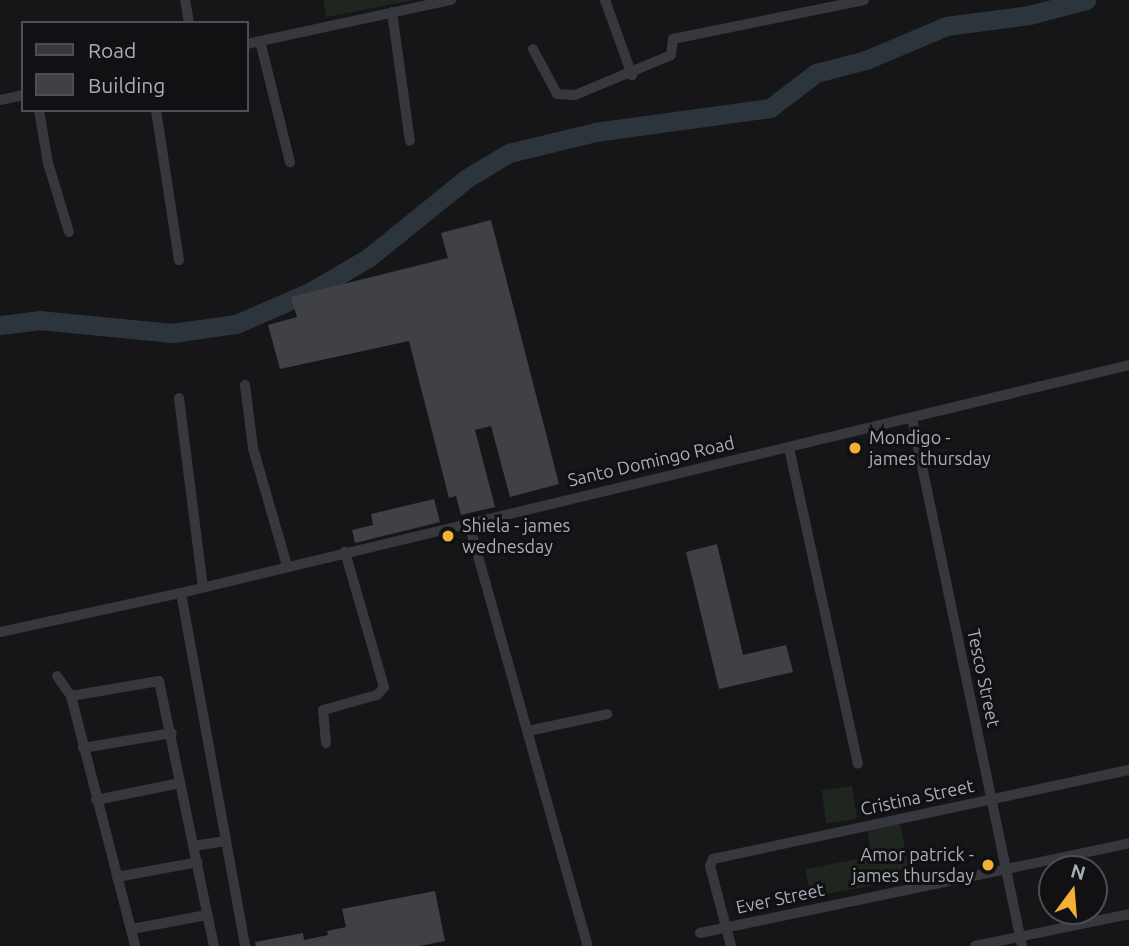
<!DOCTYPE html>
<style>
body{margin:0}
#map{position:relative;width:1129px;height:946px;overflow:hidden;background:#161618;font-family:Ubuntu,sans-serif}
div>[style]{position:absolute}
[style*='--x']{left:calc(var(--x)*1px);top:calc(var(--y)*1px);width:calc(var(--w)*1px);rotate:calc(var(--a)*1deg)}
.green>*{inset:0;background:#1e261f;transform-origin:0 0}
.river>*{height:19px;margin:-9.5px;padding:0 9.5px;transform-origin:9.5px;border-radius:9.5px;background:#2c353c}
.building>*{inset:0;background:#404145}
.minor>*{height:10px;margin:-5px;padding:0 5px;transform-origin:5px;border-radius:5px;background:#37383d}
.dots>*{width:19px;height:19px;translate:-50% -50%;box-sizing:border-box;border:4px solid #111113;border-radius:50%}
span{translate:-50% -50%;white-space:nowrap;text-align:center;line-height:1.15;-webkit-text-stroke:6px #111113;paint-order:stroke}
.poi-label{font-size:18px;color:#a8adb8}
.left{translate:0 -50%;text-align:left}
.right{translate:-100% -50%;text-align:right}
.street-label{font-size:18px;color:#a8adb8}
.legend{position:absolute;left:21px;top:21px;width:228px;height:91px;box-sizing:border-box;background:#111113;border:2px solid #4d4f55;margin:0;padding:9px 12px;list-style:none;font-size:21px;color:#a8adb8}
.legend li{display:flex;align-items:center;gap:14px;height:35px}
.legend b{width:35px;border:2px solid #4d4f55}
.north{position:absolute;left:1038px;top:855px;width:70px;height:70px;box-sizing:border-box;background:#111113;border:2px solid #4d4f55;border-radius:50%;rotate:16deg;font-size:19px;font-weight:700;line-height:28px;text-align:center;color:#a8adb8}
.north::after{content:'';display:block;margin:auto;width:24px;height:32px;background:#f2b134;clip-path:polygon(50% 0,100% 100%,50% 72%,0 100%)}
</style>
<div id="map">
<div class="green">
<i style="clip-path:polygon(323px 0,414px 0,326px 17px)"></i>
<i style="left:852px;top:786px;width:33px;height:31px;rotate:81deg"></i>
<i style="clip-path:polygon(900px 824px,911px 878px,811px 897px,805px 869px,870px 857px,868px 830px)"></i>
</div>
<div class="river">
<i style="--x:0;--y:325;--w:39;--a:-7"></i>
<i style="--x:39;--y:320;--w:134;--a:5.6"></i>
<i style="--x:172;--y:333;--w:65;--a:-8"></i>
<i style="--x:236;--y:324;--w:81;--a:-23.4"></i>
<i style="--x:310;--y:292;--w:67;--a:-30.4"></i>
<i style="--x:368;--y:258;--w:127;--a:-38.9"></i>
<i style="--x:467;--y:178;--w:49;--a:-30.8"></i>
<i style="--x:509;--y:153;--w:89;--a:-13.7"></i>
<i style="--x:595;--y:132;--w:177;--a:-7.8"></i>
<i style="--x:770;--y:108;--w:58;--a:-37.3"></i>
<i style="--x:816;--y:73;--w:52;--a:-14.6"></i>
<i style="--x:866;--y:60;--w:87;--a:-23"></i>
<i style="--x:946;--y:26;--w:84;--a:-7.5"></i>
<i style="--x:1029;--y:15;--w:59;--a:-14.7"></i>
</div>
<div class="building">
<i style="clip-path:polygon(491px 220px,559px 484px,510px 497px,491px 426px,475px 430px,495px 507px,461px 515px,456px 496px,449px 498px,409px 341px,280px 369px,268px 325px,297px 317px,291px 297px,448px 258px,441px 233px)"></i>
<i style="clip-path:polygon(434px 499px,440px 522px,355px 543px,352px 530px,373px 525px,371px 514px)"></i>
<i style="clip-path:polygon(717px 544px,743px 655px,786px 645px,793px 672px,719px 689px,686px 552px)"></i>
<i style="clip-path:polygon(435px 891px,445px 941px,419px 946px,256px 946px,255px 942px,303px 933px,304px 940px,328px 935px,327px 931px,346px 927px,342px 909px)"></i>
</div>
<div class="minor">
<i style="--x:185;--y:0;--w:23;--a:80"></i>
<i style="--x:605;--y:0;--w:80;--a:70.2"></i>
<i style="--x:392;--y:12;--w:130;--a:82.1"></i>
<i style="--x:260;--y:41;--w:125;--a:76.1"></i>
<i style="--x:247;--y:44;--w:209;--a:-12.2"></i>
<i style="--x:533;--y:49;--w:51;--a:61.9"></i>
<i style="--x:557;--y:94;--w:18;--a:3"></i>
<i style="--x:575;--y:95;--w:104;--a:-22.6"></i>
<i style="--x:671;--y:55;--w:16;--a:-83"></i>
<i style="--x:673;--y:39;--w:195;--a:-11.5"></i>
<i style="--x:0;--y:100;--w:24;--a:-12"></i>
<i style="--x:39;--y:110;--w:54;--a:80.4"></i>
<i style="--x:48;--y:163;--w:72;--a:73.1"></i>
<i style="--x:156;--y:110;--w:152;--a:81.3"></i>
<i style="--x:245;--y:385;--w:64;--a:82.8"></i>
<i style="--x:253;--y:448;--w:123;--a:73.9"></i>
<i style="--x:179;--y:398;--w:191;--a:82.8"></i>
<i style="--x:912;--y:418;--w:539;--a:78.23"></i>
<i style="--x:789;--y:448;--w:323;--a:77.7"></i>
<i style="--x:469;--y:524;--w:438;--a:74.3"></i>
<i style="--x:181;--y:593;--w:359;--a:79.7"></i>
<i style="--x:0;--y:632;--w:185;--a:-12.2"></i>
<i style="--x:181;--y:593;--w:975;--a:-13.52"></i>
<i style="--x:57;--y:676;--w:24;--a:55"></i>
<i style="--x:71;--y:696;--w:258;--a:75.6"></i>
<i style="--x:71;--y:696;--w:89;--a:-9.7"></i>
<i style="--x:159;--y:681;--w:271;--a:78.3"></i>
<i style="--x:528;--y:731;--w:81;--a:-12.1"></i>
<i style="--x:326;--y:743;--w:33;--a:-95"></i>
<i style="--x:323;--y:710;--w:56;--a:-15.5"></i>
<i style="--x:377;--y:695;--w:11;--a:-49"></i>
<i style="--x:384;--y:687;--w:141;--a:-106.1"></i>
<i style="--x:83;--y:748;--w:90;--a:-9.6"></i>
<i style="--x:96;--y:800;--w:86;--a:-11.4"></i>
<i style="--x:194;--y:846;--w:30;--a:-9"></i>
<i style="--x:117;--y:877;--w:82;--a:-10.5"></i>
<i style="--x:132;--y:929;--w:76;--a:-10.6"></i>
<i style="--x:700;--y:933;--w:438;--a:-11.8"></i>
<i style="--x:731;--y:946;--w:83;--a:-104.7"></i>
<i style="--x:710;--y:866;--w:8;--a:-67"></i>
<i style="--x:713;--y:859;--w:425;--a:-12.1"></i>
<i style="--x:975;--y:946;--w:157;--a:-11.7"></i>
</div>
<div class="dots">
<i style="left:855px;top:448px;background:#f2b134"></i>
<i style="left:448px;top:536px;background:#f2b134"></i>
<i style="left:988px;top:865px;background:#f2b134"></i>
</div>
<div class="poi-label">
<span class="left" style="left:869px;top:448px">Mondigo -<br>james thursday</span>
<span class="left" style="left:462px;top:536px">Shiela - james<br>wednesday</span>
<span class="right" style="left:974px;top:865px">Amor patrick -<br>james thursday</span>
</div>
<div class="street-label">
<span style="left:651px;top:461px;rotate:-13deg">Santo Domingo Road</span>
<span style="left:984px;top:678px;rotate:78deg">Tesco Street</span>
<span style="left:917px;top:797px;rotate:-12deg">Cristina Street</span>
<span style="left:780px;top:898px;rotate:-12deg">Ever Street</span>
</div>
<ul class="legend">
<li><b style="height:9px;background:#37383d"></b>Road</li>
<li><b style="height:19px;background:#404145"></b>Building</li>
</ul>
<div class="north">N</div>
</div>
